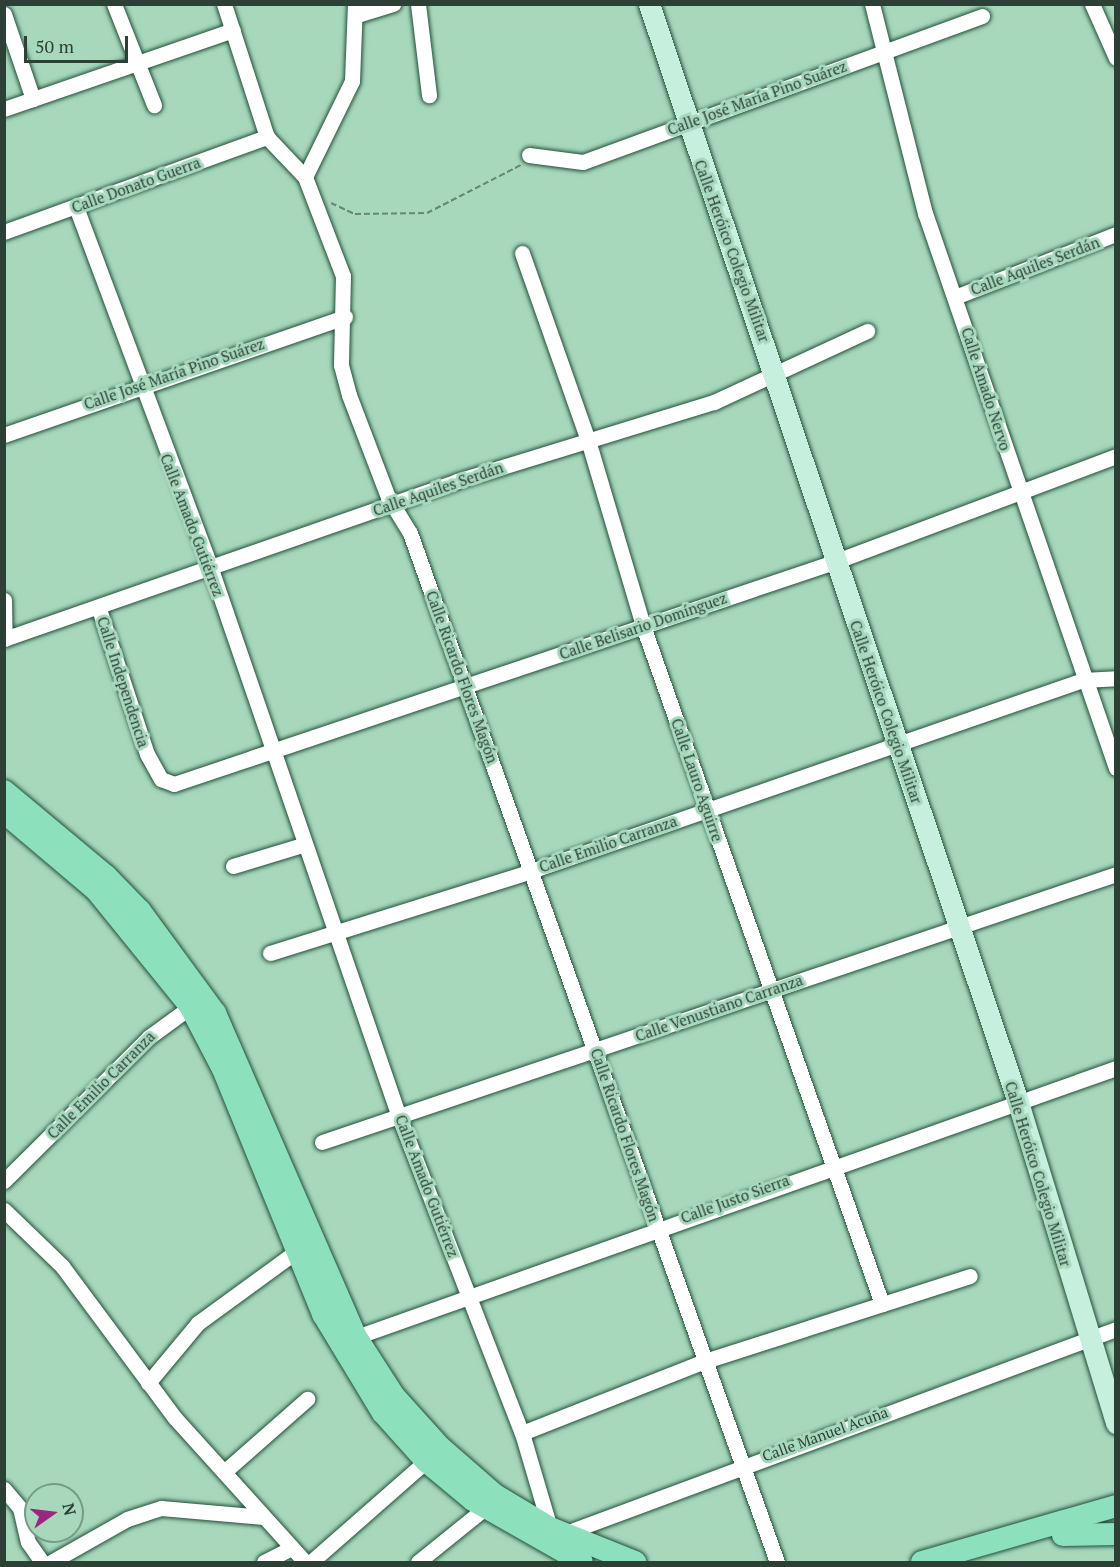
<!DOCTYPE html>
<meta charset="utf-8">
<style>
body{margin:0}
#map{position:relative;width:1120px;height:1567px;overflow:hidden;background:#a7d8bc;font-family:"PT Serif",serif}
div>[style]{position:absolute}
[style*='--x']{left:calc(var(--x)*1px);top:calc(var(--y)*1px);width:calc(var(--w)*1px);rotate:calc(var(--a)*1deg)}
.path>*{height:2px;margin-top:-1px;transform-origin:0;background:repeating-linear-gradient(90deg,#658774 0 6px,transparent 0 9px)}
.roads{filter:drop-shadow(0 0 2px #225039) drop-shadow(0 0 2px #225039)}
.minor>*{height:15px;margin:-7.5px;padding:0 7.5px;transform-origin:7.5px;border-radius:7.5px;background:#fff}
.secondary>*{height:21px;margin:-10.5px;padding:0 10.5px;transform-origin:10.5px;border-radius:10.5px;background:#c6efdd}
.primary>*{height:22px;margin:-11px;padding:0 11px;transform-origin:11px;border-radius:11px;background:#8ce0bb}
span{translate:-50% -50%;white-space:nowrap;text-align:center;line-height:1.15;-webkit-text-stroke:6px #a7d8bc;paint-order:stroke}
.street-label{font-size:15px;color:#2c4035}
.frame{position:absolute;inset:0;border:6px solid #2c4035;pointer-events:none}
.north{position:absolute;left:24px;top:1483px;width:60px;height:60px;box-sizing:border-box;background:#a7d8bc;border:2px solid #769b86;border-radius:50%;rotate:76deg;font-size:16px;font-weight:700;line-height:24px;text-align:center;color:#2c4035}
.north::after{content:'';display:block;margin:auto;width:21px;height:27px;background:#9c257f;clip-path:polygon(50% 0,100% 100%,50% 72%,0 100%)}
.scale{position:absolute;left:24px;top:36px;width:104px;height:27px;box-sizing:border-box;border:3px solid #2c4035;border-top:0;padding-left:8px;font-size:18px;line-height:21px;white-space:nowrap;color:#2c4035;-webkit-text-stroke:4px #a7d8bc;paint-order:stroke}
</style>
<div id="map">
<div class="path">
<i style="--x:331;--y:203;--w:26;--a:25"></i>
<i style="--x:355;--y:214;--w:72;--a:-0.8"></i>
<i style="--x:427;--y:213;--w:106;--a:-27.1"></i>
</div>
<div class="roads">
<div class="minor">
<i style="--x:114;--y:4;--w:109;--a:68.4"></i>
<i style="--x:224;--y:4;--w:140;--a:72.1"></i>
<i style="--x:267;--y:137;--w:55;--a:46.5"></i>
<i style="--x:305;--y:177;--w:106;--a:69"></i>
<i style="--x:343;--y:276;--w:89;--a:91.3"></i>
<i style="--x:341;--y:365;--w:31;--a:75"></i>
<i style="--x:349;--y:395;--w:109;--a:69.1"></i>
<i style="--x:388;--y:497;--w:42;--a:58.6"></i>
<i style="--x:410;--y:533;--w:1092;--a:70.37"></i>
<i style="--x:418;--y:4;--w:92;--a:83.1"></i>
<i style="--x:872;--y:4;--w:216;--a:75.8"></i>
<i style="--x:925;--y:213;--w:587;--a:71.01"></i>
<i style="--x:1092;--y:4;--w:59;--a:66"></i>
<i style="--x:4;--y:14;--w:90;--a:71.2"></i>
<i style="--x:357;--y:15;--w:38;--a:-17"></i>
<i style="--x:4;--y:109;--w:242;--a:-19"></i>
<i style="--x:529;--y:155;--w:54;--a:7.4"></i>
<i style="--x:583;--y:162;--w:425;--a:-20.1"></i>
<i style="--x:305;--y:177;--w:107;--a:-63.9"></i>
<i style="--x:352;--y:81;--w:77;--a:-87.8"></i>
<i style="--x:76;--y:207;--w:386;--a:69.5"></i>
<i style="--x:211;--y:569;--w:576;--a:71.06"></i>
<i style="--x:398;--y:1114;--w:342;--a:68.8"></i>
<i style="--x:522;--y:1433;--w:99;--a:73.6"></i>
<i style="--x:4;--y:232;--w:280;--a:-19.9"></i>
<i style="--x:522;--y:253;--w:198;--a:70.6"></i>
<i style="--x:588;--y:440;--w:194;--a:73.5"></i>
<i style="--x:643;--y:626;--w:719;--a:70.58"></i>
<i style="--x:955;--y:297;--w:173;--a:-21.4"></i>
<i style="--x:4;--y:435;--w:361;--a:-19.1"></i>
<i style="--x:4;--y:600;--w:39;--a:89"></i>
<i style="--x:99;--y:609;--w:153;--a:71.7"></i>
<i style="--x:147;--y:754;--w:29;--a:61"></i>
<i style="--x:161;--y:779;--w:14;--a:21"></i>
<i style="--x:174;--y:784;--w:696;--a:-18.59"></i>
<i style="--x:834;--y:562;--w:301;--a:-20.6"></i>
<i style="--x:4;--y:639;--w:480;--a:-19.2"></i>
<i style="--x:457;--y:481;--w:269;--a:-17.1"></i>
<i style="--x:714;--y:402;--w:169;--a:-24.9"></i>
<i style="--x:233;--y:866;--w:72;--a:-16.9"></i>
<i style="--x:270;--y:953;--w:274;--a:-17.4"></i>
<i style="--x:531;--y:871;--w:584;--a:-19.09"></i>
<i style="--x:1083;--y:680;--w:33;--a:-3"></i>
<i style="--x:322;--y:1142;--w:838;--a:-18.65"></i>
<i style="--x:4;--y:1181;--w:204;--a:-44.8"></i>
<i style="--x:149;--y:1037;--w:59;--a:-36.1"></i>
<i style="--x:4;--y:1210;--w:81;--a:44"></i>
<i style="--x:62;--y:1266;--w:189;--a:53.4"></i>
<i style="--x:175;--y:1418;--w:194;--a:47.9"></i>
<i style="--x:356;--y:1337;--w:806;--a:-19.49"></i>
<i style="--x:148;--y:1383;--w:78;--a:-50.2"></i>
<i style="--x:198;--y:1323;--w:124;--a:-36.1"></i>
<i style="--x:522;--y:1433;--w:197;--a:-21.5"></i>
<i style="--x:705;--y:1361;--w:278;--a:-17.8"></i>
<i style="--x:224;--y:1472;--w:111;--a:-41.3"></i>
<i style="--x:4;--y:1489;--w:25;--a:50"></i>
<i style="--x:20;--y:1508;--w:35;--a:77"></i>
<i style="--x:28;--y:1542;--w:24;--a:55"></i>
<i style="--x:563;--y:1534;--w:590;--a:-20.34"></i>
<i style="--x:51;--y:1562;--w:87;--a:-29.5"></i>
<i style="--x:127;--y:1519;--w:36;--a:-18"></i>
<i style="--x:161;--y:1508;--w:103;--a:5"></i>
<i style="--x:264;--y:1562;--w:30;--a:-27"></i>
<i style="--x:311;--y:1562;--w:153;--a:-41.3"></i>
<i style="--x:418;--y:1562;--w:86;--a:-38.9"></i>
</div>
<div class="secondary">
<i style="--x:649;--y:4;--w:1158;--a:71.42"></i>
<i style="--x:1018;--y:1102;--w:336;--a:73"></i>
</div>
<div class="primary">
<i style="--x:4;--y:791;--w:133;--a:39.8"></i>
<i style="--x:106;--y:876;--w:49;--a:45.8"></i>
<i style="--x:140;--y:911;--w:127;--a:53.7"></i>
<i style="--x:215;--y:1013;--w:353;--a:66.5"></i>
<i style="--x:356;--y:1337;--w:70;--a:57.2"></i>
<i style="--x:394;--y:1396;--w:69;--a:48"></i>
<i style="--x:440;--y:1447;--w:73;--a:41.1"></i>
<i style="--x:495;--y:1495;--w:64;--a:31"></i>
<i style="--x:550;--y:1528;--w:92;--a:21.8"></i>
<i style="--x:4;--y:812;--w:122;--a:40.3"></i>
<i style="--x:97;--y:891;--w:148;--a:51"></i>
<i style="--x:190;--y:1006;--w:71;--a:62.4"></i>
<i style="--x:223;--y:1069;--w:265;--a:67.8"></i>
<i style="--x:323;--y:1314;--w:116;--a:58.8"></i>
<i style="--x:383;--y:1413;--w:64;--a:48.1"></i>
<i style="--x:426;--y:1461;--w:61;--a:39.7"></i>
<i style="--x:473;--y:1500;--w:125;--a:29.6"></i>
<i style="--x:1063;--y:1535;--w:53;--a:-1.1"></i>
<i style="--x:922;--y:1562;--w:202;--a:-16.1"></i>
</div>
</div>
<div class="street-label">
<span style="left:757px;top:98px;rotate:-20deg">Calle José María Pino Suárez</span>
<span style="left:136px;top:185px;rotate:-20deg">Calle Donato Guerra</span>
<span style="left:732px;top:251px;rotate:70deg">Calle Heróico Colegio Militar</span>
<span style="left:1035px;top:266px;rotate:-21deg">Calle Aquiles Serdán</span>
<span style="left:174px;top:374px;rotate:-19deg">Calle José María Pino Suárez</span>
<span style="left:986px;top:389px;rotate:72deg">Calle Amado Nervo</span>
<span style="left:438px;top:489px;rotate:-19deg">Calle Aquiles Serdán</span>
<span style="left:192px;top:525px;rotate:69deg">Calle Amado Gutiérrez</span>
<span style="left:643px;top:626px;rotate:-19deg">Calle Belisario Domínguez</span>
<span style="left:462px;top:677px;rotate:70deg">Calle Ricardo Flores Magón</span>
<span style="left:123px;top:682px;rotate:72deg">Calle Independencia</span>
<span style="left:886px;top:712px;rotate:71deg">Calle Heróico Colegio Militar</span>
<span style="left:697px;top:780px;rotate:71deg">Calle Lauro Aguirre</span>
<span style="left:608px;top:844px;rotate:-19deg">Calle Emilio Carranza</span>
<span style="left:719px;top:1008px;rotate:-19deg">Calle Venustiano Carranza</span>
<span style="left:101px;top:1085px;rotate:-45deg">Calle Emilio Carranza</span>
<span style="left:625px;top:1135px;rotate:71deg">Calle Ricardo Flores Magón</span>
<span style="left:1038px;top:1174px;rotate:73deg">Calle Heróico Colegio Militar</span>
<span style="left:427px;top:1186px;rotate:69deg">Calle Amado Gutiérrez</span>
<span style="left:735px;top:1199px;rotate:-20deg">Calle Justo Sierra</span>
<span style="left:825px;top:1434px;rotate:-20deg">Calle Manuel Acuña</span>
</div>
<div class="frame"></div>
<div class="north">N</div>
<div class="scale">50 m</div>
</div>
